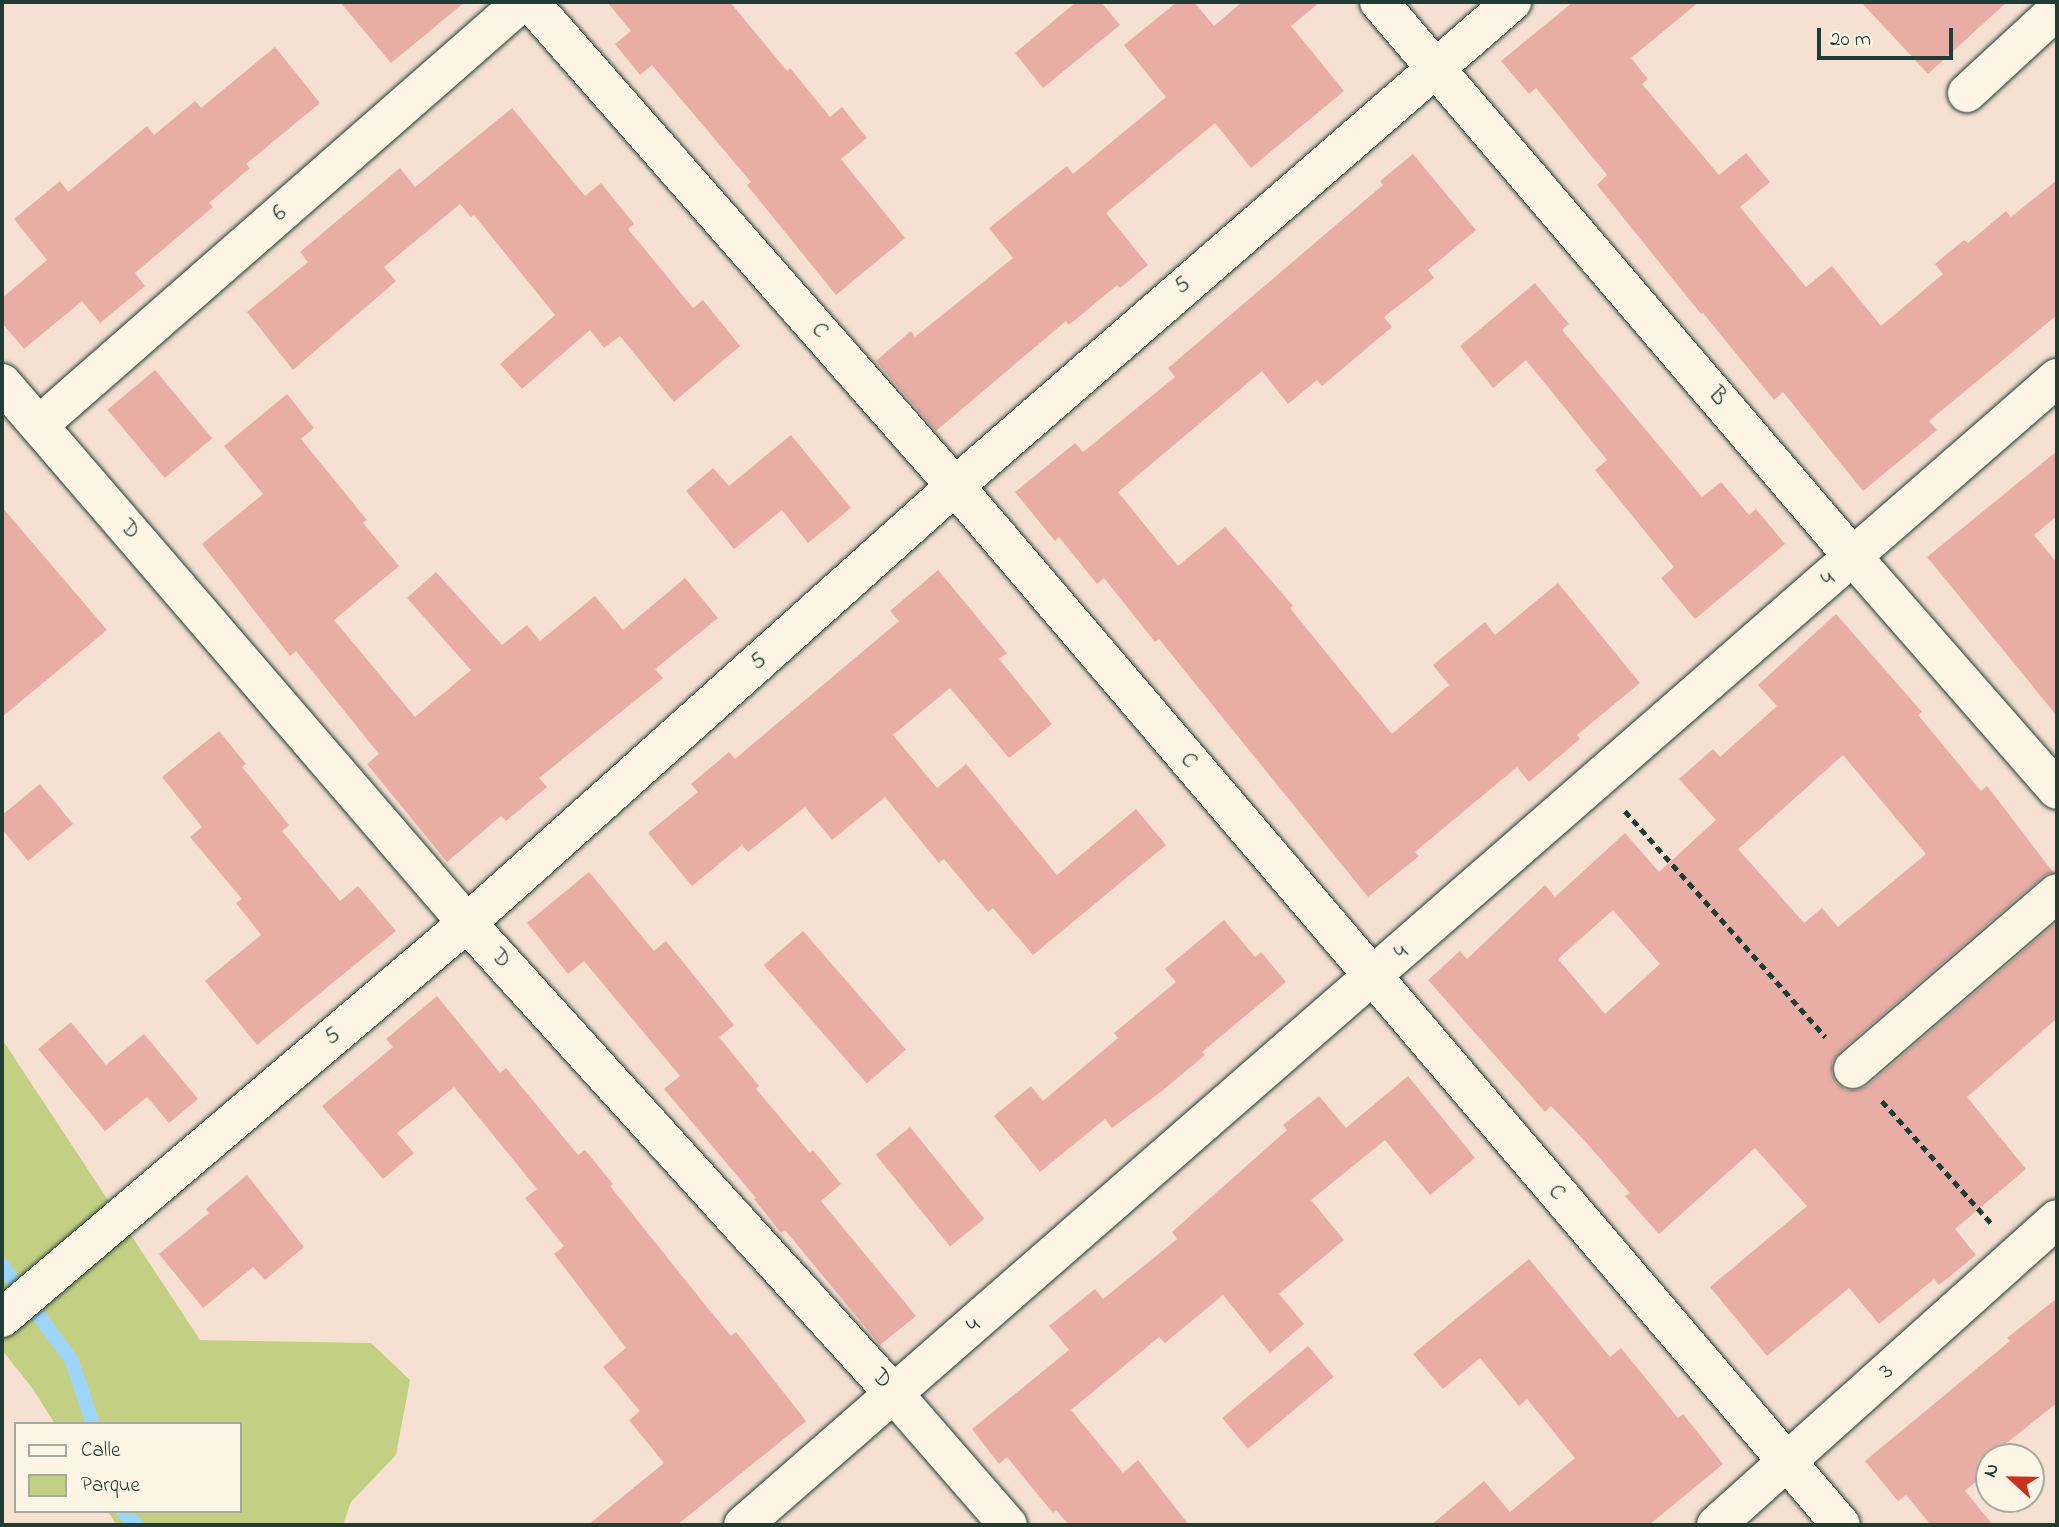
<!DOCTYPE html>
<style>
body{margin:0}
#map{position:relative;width:2059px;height:1527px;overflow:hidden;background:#f6e0d2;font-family:"Indie Flower",sans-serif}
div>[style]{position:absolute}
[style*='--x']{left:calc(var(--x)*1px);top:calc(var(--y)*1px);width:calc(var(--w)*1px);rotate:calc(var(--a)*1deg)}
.green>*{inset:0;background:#c3d084}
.stream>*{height:14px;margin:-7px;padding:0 7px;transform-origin:7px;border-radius:7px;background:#9ed5fd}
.building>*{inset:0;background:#e8aea5;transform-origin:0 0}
.path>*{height:4.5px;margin-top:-2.25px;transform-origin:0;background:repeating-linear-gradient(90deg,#1f3d34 0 7px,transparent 0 12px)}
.roads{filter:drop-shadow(0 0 2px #1f3d34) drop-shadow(0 0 2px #1f3d34)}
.minor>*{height:38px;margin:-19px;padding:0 19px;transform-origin:19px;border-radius:19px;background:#fcf5e5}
span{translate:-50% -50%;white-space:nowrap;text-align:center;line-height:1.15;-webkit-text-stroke:6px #fcf5e5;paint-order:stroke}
.street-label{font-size:24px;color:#1f3d34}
.frame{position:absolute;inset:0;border:4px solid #1f3d34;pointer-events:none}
.legend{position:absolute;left:14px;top:1422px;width:228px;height:91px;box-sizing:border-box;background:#fcf5e5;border:2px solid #a4ab9e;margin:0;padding:9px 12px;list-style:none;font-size:21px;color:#1f3d34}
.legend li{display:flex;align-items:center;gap:14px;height:35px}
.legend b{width:35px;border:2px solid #a4ab9e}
.north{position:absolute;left:1975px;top:1443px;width:70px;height:70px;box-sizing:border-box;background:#fcf5e5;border:2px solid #a4ab9e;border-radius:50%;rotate:292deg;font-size:19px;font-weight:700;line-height:28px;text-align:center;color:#1f3d34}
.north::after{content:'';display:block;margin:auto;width:24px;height:32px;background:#c8321e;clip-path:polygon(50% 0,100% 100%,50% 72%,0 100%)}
.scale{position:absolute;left:1817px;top:28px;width:136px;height:32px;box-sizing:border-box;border:4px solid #1f3d34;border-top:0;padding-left:9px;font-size:21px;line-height:24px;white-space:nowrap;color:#1f3d34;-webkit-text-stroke:5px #fcf5e5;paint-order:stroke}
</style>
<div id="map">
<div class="green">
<i style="clip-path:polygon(2px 1039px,200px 1340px,371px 1343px,410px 1380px,396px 1455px,351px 1502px,343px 1525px,116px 1525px,108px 1511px,240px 1511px,240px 1424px,55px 1424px,33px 1389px,2px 1350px)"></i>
</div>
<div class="stream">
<i style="--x:2;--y:1265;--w:119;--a:53.9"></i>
<i style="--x:72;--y:1361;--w:66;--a:71.6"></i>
<i style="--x:122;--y:1511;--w:21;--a:43"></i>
</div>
<div class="building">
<i style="clip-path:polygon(340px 2px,465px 2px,391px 63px)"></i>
<i style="clip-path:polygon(607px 2px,730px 2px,787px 71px,790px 68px,830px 117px,842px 107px,867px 138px,841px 159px,905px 238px,836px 295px,747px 185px,751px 182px,652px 65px,640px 75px,615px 44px,631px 31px)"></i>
<i style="clip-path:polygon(1076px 2px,1101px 2px,1120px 25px,1043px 88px,1015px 53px)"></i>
<i style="clip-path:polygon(1177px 2px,1194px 2px,1214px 26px,1242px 2px,1320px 2px,1291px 26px,1344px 91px,1251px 168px,1215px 123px,1106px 213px,1148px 265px,1120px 288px,1117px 285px,1069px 325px,1066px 321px,936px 431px,876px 361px,911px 331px,915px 337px,1013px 258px,989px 228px,1067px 166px,1073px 174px,1166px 97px,1124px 45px)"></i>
<i style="clip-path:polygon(1573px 2px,1699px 2px,1631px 58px,1648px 79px,1642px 84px,1719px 175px,1746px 153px,1770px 182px,1740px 207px,1806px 287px,1832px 266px,1881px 326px,1943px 274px,1935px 264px,1964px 240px,1968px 243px,2006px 211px,2011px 217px,2057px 180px,2057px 315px,1929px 421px,1937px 430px,1863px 491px,1783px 392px,1774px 400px,1703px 313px,1701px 314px,1597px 185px,1607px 175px,1536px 88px,1529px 94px,1501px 61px)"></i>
<i style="clip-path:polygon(1861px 2px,2007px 2px,1928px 74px)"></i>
<i style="clip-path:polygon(275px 47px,320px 103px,246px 164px,250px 168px,209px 203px,213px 207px,135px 273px,145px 286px,100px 323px,82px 301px,24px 349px,2px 323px,2px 298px,47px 260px,14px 219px,60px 181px,68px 192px,147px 126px,154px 135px,195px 101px,201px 108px)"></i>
<i style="clip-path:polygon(512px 108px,585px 196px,601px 183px,634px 224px,628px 229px,693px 308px,703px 300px,740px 346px,674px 402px,620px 336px,604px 348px,590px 330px,522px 389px,500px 364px,555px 315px,474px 215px,471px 217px,460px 204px,384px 267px,396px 281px,293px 370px,247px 312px,308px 262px,300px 252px,400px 168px,415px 187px)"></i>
<i style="clip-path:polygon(1413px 154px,1476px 230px,1428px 270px,1434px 278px,1384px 317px,1392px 327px,1322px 386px,1317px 380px,1288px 404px,1262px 371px,1118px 492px,1178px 566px,1225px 527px,1293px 606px,1290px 608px,1392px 734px,1449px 685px,1433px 665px,1485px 622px,1495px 635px,1558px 583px,1640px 683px,1577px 735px,1580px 739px,1529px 782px,1517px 767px,1415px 852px,1419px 856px,1368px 897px,1159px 639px,1155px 642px,1104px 578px,1097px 584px,1059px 537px,1055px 541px,1015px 492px,1075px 443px,1083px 452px,1175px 377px,1168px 368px,1383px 185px,1380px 181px)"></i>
<i style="clip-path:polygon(1535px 283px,1569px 324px,1562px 330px,1702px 497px,1721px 482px,1749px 515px,1756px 509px,1785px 544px,1695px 619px,1661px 578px,1674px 567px,1595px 470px,1607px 460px,1526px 360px,1493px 388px,1460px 346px)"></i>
<i style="left:155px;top:370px;width:89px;height:62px;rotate:50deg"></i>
<i style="clip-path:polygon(287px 394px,314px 428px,301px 439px,367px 520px,363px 523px,399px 566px,334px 620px,415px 717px,471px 670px,407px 598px,436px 572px,502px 645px,527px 625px,540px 641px,595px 596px,623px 630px,685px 578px,718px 618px,655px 669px,663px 678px,539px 778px,547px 787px,506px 821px,501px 816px,447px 862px,367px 764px,379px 754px,296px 651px,290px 656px,202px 544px,263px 494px,224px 446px)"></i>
<i style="clip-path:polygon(791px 435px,851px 508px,808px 543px,782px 510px,734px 549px,686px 491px,713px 468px,729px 486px)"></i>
<i style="clip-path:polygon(2057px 451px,2057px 516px,2034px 535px,2057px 563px,2057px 716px,1927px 557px)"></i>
<i style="clip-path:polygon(2px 507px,107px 630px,2px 717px)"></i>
<i style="clip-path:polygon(938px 570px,1007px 653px,999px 659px,1052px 724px,1009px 758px,950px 688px,893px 735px,937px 788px,966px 764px,1057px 875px,1136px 809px,1166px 845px,1033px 955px,993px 908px,988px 912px,944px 859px,939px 863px,885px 797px,832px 840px,805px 807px,748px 852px,742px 845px,692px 886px,648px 833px,698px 792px,691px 784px,729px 752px,735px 759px,899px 621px,890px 611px)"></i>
<i style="clip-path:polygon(evenodd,1836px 614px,1922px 712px,1918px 715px,1981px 791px,1987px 786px,2053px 872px,2043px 876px,1839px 1052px,1832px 1062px,1832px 1074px,1836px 1083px,1846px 1090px,1858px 1090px,1867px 1086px,2057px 922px,2057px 1018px,1967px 1097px,2026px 1169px,1955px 1229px,1976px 1255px,1939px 1285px,1934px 1279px,1879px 1324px,1849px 1288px,1767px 1356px,1710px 1287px,1807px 1206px,1755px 1148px,1659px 1234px,1625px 1196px,1630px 1193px,1584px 1140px,1551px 1106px,1545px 1112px,1428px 980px,1460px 951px,1467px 959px,1545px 885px,1555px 897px,1625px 833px,1659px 872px,1716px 820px,1679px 779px,1713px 749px,1720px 757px,1777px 706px,1758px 685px,1836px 614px,1843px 755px,1926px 854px,1838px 927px,1822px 908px,1804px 923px,1738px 849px,1843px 755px,1836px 614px,1613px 910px,1660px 964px,1605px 1014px,1558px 959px,1613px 910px)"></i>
<i style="clip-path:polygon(219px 731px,246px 764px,242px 767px,289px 825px,282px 831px,340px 901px,358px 886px,396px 931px,257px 1045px,205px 981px,261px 935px,236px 903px,242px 899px,190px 837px,202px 827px,162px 777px)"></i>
<i style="clip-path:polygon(40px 784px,73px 824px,28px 861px,2px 829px,2px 815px)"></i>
<i style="clip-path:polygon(589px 872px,654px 951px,666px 941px,734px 1025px,719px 1037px,759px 1086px,756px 1089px,810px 1153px,813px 1150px,841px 1184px,821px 1201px,916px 1316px,880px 1345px,785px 1230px,781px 1233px,754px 1199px,756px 1198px,664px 1089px,680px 1076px,584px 961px,568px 974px,527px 923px)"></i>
<i style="clip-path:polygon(1224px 920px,1255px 957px,1261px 952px,1286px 982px,1202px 1052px,1205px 1055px,1162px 1091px,1112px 1128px,1105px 1119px,1040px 1172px,994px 1116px,1031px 1086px,1043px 1101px,1118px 1038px,1114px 1033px,1176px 982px,1165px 969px)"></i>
<i style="left:803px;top:931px;width:157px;height:52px;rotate:49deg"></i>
<i style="clip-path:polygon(437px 996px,500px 1073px,506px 1068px,578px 1155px,585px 1150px,613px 1184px,610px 1186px,706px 1306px,731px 1336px,736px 1332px,806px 1421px,677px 1525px,588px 1525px,664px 1463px,629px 1420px,640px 1411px,603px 1367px,626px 1348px,554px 1254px,564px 1246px,525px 1198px,537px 1189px,454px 1087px,397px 1133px,414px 1153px,383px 1179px,322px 1106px,393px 1047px,386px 1039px)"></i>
<i style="clip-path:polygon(71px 1022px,106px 1065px,144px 1034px,198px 1099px,169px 1123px,147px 1097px,105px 1131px,38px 1049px)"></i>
<i style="clip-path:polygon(1408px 1076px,1475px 1158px,1430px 1195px,1385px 1140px,1311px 1200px,1344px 1240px,1279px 1294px,1304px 1324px,1270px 1353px,1223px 1295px,1165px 1343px,1159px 1337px,1071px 1410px,1123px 1473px,1138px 1460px,1189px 1525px,1069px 1525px,1056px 1510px,1053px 1513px,1007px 1457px,999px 1464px,972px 1429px,1069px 1350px,1049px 1326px,1095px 1289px,1103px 1299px,1177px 1239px,1172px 1232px,1287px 1130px,1283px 1125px,1319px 1096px,1346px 1128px)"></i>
<i style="left:910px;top:1127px;width:118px;height:44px;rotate:51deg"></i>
<i style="clip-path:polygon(247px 1175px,304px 1247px,265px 1280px,253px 1267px,203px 1308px,159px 1254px,209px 1213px,206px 1209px)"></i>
<i style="clip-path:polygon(1529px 1259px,1610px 1357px,1621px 1348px,1678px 1418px,1683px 1414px,1723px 1464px,1649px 1525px,1431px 1525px,1484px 1481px,1510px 1512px,1575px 1458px,1527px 1399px,1519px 1406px,1480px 1358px,1443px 1389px,1413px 1354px)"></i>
<i style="clip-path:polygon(2057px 1298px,2057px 1403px,1989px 1457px,1989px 1470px,1965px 1491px,1993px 1525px,1931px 1525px,1906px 1495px,1898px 1501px,1865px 1461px,2010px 1341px,2007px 1338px)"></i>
<i style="left:1308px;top:1346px;width:40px;height:112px;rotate:50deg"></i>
</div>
<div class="path">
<i style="--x:1625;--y:811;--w:302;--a:48.4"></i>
<i style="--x:1882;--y:1101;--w:164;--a:48.2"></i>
</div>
<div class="roads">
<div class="minor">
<i style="--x:530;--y:2;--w:644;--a:48.71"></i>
<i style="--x:955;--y:486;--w:1365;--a:49.54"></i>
<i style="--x:1379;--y:2;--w:731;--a:49.49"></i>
<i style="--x:1854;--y:558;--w:308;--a:48.8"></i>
<i style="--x:1967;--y:93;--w:122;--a:-42.7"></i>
<i style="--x:2;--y:383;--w:713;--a:49.27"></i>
<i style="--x:467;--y:923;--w:637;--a:47.8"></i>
<i style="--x:895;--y:1395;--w:172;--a:49"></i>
<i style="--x:39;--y:425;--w:642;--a:-41.21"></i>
<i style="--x:1853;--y:1069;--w:269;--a:-40.8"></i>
<i style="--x:2;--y:1318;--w:610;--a:-40.35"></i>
<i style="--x:467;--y:923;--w:655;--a:-41.84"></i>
<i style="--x:955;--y:486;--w:738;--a:-40.99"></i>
<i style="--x:743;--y:1525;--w:1744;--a:-41.12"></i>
<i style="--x:1716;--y:1525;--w:458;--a:-41.9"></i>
</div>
</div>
<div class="street-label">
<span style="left:280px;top:214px;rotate:-41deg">6</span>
<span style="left:1183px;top:286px;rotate:-41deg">5</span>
<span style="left:819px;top:331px;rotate:49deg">C</span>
<span style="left:1717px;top:397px;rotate:50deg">B</span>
<span style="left:129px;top:530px;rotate:49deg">D</span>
<span style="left:1829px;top:580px;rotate:-41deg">4</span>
<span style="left:759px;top:662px;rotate:-42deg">5</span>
<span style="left:1188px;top:761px;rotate:50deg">C</span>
<span style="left:1402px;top:953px;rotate:-41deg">4</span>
<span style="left:500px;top:959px;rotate:48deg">D</span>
<span style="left:333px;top:1037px;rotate:-40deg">5</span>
<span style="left:1556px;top:1193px;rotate:49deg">C</span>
<span style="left:974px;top:1326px;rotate:-41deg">4</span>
<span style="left:1887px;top:1372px;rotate:-42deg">3</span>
<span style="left:881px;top:1379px;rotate:48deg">D</span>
</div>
<div class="frame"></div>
<ul class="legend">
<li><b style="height:9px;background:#fcf5e5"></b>Calle</li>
<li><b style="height:19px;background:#c3d084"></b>Parque</li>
</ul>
<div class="north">N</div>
<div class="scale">20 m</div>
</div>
